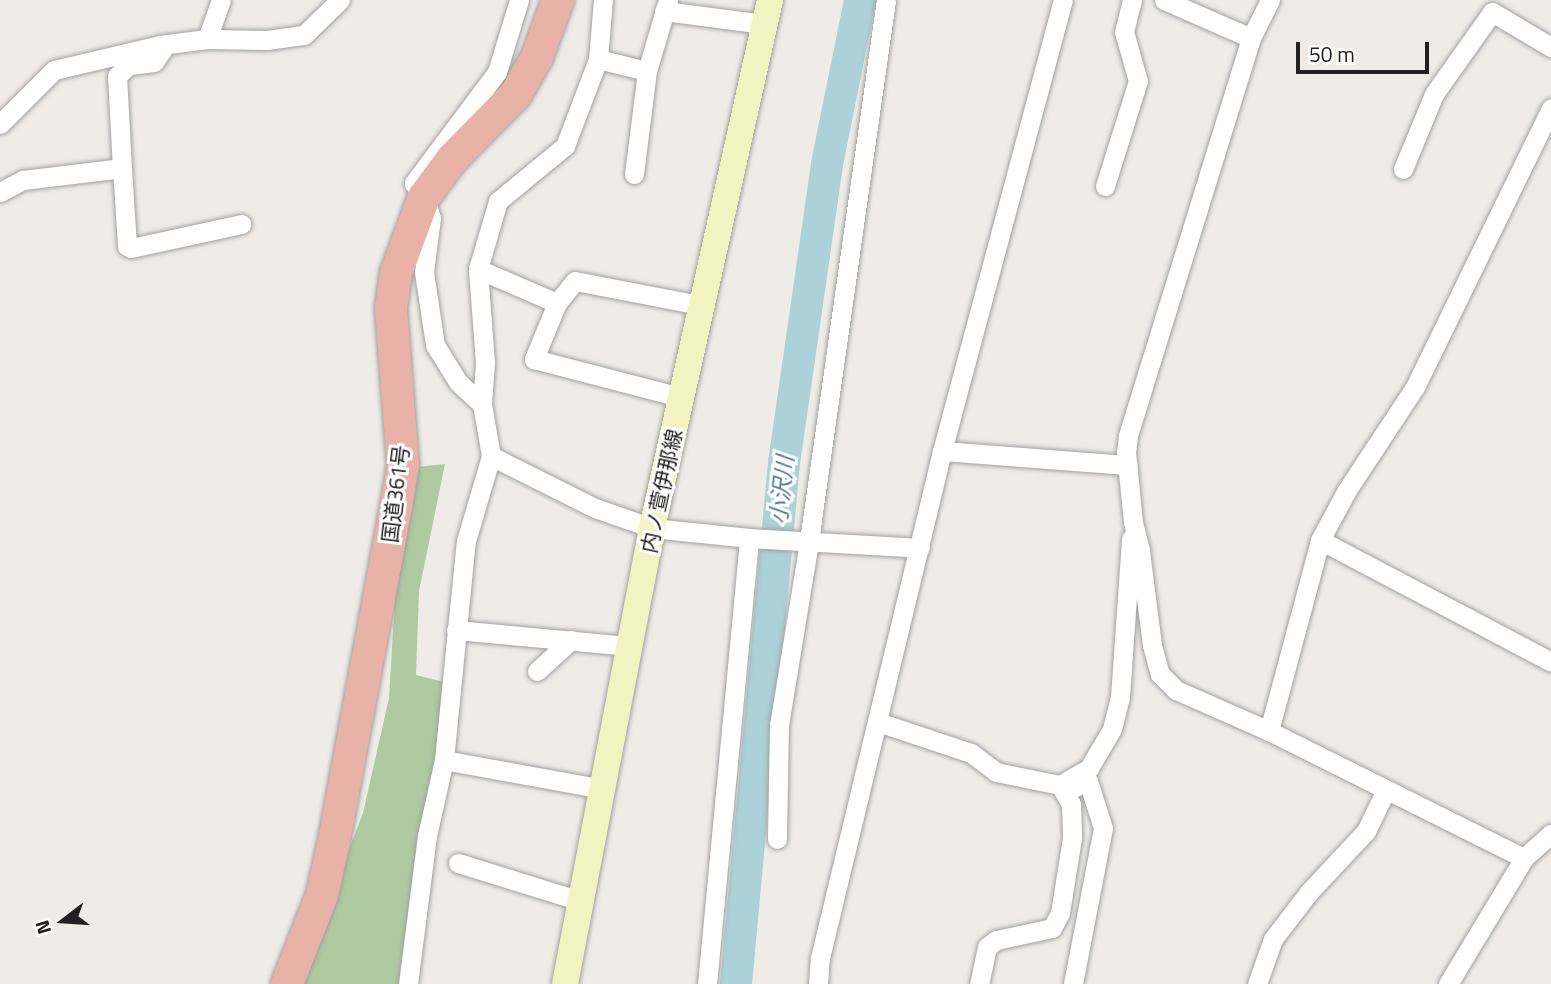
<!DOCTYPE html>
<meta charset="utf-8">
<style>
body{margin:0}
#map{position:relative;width:1551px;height:984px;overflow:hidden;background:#efece7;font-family:"Titillium Web","Noto Sans JP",sans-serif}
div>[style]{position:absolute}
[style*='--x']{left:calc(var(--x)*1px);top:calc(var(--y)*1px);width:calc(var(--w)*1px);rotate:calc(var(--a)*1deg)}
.forest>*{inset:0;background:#afcaa0}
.river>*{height:32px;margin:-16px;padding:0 16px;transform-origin:16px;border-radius:16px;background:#acd1d8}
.roads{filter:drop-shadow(0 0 2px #a1a1a1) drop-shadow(0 0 2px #a1a1a1)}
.minor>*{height:19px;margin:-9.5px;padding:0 9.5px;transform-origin:9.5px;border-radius:9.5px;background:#fff}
.secondary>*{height:26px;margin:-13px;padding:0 13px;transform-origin:13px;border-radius:13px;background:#f3f3c1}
.trunk>*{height:32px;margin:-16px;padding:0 16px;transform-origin:16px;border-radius:16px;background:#e8b2a9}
span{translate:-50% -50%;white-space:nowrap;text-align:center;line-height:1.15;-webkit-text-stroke:6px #fff;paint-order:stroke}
.street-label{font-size:21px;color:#202020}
.water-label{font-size:23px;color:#4e7897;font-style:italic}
.north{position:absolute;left:28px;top:886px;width:70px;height:70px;-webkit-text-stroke:5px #fff;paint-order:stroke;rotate:253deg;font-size:19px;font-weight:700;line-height:28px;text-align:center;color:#202020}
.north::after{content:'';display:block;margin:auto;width:24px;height:32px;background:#202020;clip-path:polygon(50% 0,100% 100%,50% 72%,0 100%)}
.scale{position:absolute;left:1296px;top:42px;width:133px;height:32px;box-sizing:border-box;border:4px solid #202020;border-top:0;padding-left:9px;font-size:21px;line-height:24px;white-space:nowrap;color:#202020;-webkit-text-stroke:5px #fff;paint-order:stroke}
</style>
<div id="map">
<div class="forest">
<i style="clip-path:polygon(445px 464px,419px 591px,416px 675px,444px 682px,451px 714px,408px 984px,303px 984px,310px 951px,363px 813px,389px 698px,399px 530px,416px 467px)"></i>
</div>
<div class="river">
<i style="--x:736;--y:984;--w:523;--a:-84.74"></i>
<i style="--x:784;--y:463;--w:302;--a:-81.8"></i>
<i style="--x:827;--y:164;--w:167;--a:-78.6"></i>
</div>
<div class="roads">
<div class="minor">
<i style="--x:519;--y:0;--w:75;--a:107"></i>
<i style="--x:497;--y:72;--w:139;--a:126.8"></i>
<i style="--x:414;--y:183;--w:17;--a:54"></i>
<i style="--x:424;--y:197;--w:22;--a:72"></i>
<i style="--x:431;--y:218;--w:54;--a:97.4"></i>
<i style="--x:424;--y:272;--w:74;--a:81.4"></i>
<i style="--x:435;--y:345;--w:44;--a:58.1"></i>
<i style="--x:458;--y:382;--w:33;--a:43"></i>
<i style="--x:482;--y:404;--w:53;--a:80.2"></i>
<i style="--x:491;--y:456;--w:116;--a:26.6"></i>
<i style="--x:595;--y:508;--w:60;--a:19.3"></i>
<i style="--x:652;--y:528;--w:98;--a:5.9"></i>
<i style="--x:749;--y:538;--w:171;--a:3.3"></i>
<i style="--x:1164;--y:0;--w:95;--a:23.6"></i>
<i style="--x:1270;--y:0;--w:42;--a:116.6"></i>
<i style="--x:1251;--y:38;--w:417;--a:107.2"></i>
<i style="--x:1128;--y:436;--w:16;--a:97"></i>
<i style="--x:1126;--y:452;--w:70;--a:84.3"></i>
<i style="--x:1133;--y:522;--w:30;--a:76"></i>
<i style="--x:1140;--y:551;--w:95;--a:82.7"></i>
<i style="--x:1152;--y:645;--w:30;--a:75"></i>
<i style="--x:1160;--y:674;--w:23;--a:45"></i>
<i style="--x:1176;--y:690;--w:102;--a:23.8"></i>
<i style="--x:1269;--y:731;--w:285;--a:26.5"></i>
<i style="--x:664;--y:11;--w:101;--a:7.4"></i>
<i style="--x:207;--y:39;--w:41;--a:-70.3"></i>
<i style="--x:598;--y:59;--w:50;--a:13.8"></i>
<i style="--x:0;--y:124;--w:76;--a:-45"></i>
<i style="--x:54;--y:70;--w:109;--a:-13.3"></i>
<i style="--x:160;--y:45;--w:47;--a:-7.3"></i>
<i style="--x:207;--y:39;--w:60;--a:1"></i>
<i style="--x:267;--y:40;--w:37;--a:-8"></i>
<i style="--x:304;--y:35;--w:50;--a:-44.2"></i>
<i style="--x:122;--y:168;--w:78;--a:86.3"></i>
<i style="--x:127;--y:246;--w:4;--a:27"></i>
<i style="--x:131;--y:248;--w:113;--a:-12.3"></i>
<i style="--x:1403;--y:169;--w:81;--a:-67.5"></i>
<i style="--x:1434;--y:94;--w:100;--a:-54.7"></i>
<i style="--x:1492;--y:12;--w:69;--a:30.7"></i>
<i style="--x:634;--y:174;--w:104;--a:-82.8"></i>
<i style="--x:647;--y:71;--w:74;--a:-73.5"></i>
<i style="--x:1105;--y:186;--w:110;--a:-72.6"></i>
<i style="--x:1138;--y:81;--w:51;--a:-105.9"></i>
<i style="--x:1124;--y:32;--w:33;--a:-76"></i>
<i style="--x:0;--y:192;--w:26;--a:-28"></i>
<i style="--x:23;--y:180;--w:100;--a:-6.9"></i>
<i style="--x:122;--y:168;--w:92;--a:-93.1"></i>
<i style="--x:117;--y:76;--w:16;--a:-43"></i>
<i style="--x:129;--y:65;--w:25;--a:-7"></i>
<i style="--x:154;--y:62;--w:14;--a:-56"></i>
<i style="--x:162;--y:50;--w:5;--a:-112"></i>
<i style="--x:478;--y:269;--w:86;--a:23.3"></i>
<i style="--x:557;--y:303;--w:61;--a:112.3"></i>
<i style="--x:534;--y:359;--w:151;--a:14.6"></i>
<i style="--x:557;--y:303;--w:28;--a:-51"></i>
<i style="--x:575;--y:281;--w:127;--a:10.9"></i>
<i style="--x:482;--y:404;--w:41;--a:-85.8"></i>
<i style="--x:485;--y:363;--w:94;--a:-94.3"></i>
<i style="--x:478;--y:269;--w:71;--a:-73.6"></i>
<i style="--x:498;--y:201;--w:87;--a:-39.4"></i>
<i style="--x:565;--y:146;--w:93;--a:-69.2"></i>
<i style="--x:598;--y:59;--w:59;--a:-85.2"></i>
<i style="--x:942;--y:451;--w:186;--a:4.3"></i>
<i style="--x:1320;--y:540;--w:261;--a:27.8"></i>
<i style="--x:456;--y:630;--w:175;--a:5.3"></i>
<i style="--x:537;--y:671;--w:46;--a:-42.4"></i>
<i style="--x:878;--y:722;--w:98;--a:18.4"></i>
<i style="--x:971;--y:753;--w:31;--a:37"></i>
<i style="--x:996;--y:772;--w:65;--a:11.5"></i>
<i style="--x:1060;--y:785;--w:22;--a:60"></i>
<i style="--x:1071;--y:804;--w:34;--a:88"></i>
<i style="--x:1072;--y:838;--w:76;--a:99.1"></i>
<i style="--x:1060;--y:913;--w:17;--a:118"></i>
<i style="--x:1052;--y:928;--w:57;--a:167.9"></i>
<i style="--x:996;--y:940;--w:11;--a:142"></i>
<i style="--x:987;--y:947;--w:38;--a:102"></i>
<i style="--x:1269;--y:731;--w:198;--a:-75"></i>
<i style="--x:1320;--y:540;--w:57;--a:-61.6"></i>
<i style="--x:1347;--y:490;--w:123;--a:-56.6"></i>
<i style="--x:1415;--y:387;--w:310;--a:-64"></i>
<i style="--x:444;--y:760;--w:163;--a:10.3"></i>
<i style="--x:1060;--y:785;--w:34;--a:-30"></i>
<i style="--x:1089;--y:768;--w:45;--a:-59.5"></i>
<i style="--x:1112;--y:729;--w:33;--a:-76"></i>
<i style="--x:1120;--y:697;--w:159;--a:-86"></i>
<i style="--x:1068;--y:790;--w:22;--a:-24"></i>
<i style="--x:1088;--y:781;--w:49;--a:72.3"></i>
<i style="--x:1103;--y:828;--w:159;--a:100.9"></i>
<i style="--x:777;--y:839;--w:114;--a:-89"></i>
<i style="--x:779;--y:725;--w:186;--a:-80.7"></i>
<i style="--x:809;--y:541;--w:546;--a:-81.9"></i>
<i style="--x:458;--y:863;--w:129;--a:17.2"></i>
<i style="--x:408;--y:984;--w:149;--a:-82.7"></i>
<i style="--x:427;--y:836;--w:78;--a:-77.4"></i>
<i style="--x:444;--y:760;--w:220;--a:-84.3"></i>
<i style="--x:466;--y:541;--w:89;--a:-73.6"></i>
<i style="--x:707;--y:984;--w:448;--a:-84.6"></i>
<i style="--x:818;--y:984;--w:26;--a:-86"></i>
<i style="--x:820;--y:958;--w:521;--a:-76.47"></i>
<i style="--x:942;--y:451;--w:467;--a:-75"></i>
<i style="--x:1257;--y:984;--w:48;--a:-70.4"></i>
<i style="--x:1273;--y:939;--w:59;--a:-52.5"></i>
<i style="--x:1309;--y:892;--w:83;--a:-46.9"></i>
<i style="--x:1366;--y:831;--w:46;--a:-64"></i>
<i style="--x:1448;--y:984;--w:147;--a:-58.9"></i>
<i style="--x:1524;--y:858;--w:36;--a:-42"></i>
</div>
<div class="secondary">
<i style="--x:565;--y:984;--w:464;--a:-79.2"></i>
<i style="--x:652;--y:528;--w:541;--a:-77.4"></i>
</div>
<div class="trunk">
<i style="--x:287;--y:984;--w:96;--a:-68.5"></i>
<i style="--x:322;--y:895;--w:55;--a:-77.5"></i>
<i style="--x:334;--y:841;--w:339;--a:-79.5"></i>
<i style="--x:396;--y:508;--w:44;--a:-80.8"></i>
<i style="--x:403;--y:465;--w:157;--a:-94.4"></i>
<i style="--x:391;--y:308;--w:35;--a:-82"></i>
<i style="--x:396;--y:273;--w:81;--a:-69.8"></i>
<i style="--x:424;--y:197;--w:47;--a:-53.6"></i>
<i style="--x:452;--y:159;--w:91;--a:-45.4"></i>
<i style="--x:516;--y:94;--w:43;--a:-60.4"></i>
<i style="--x:537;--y:57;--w:61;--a:-69.8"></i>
</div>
</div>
<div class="street-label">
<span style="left:661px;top:491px;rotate:-78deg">内ノ萱伊那線</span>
<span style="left:395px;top:494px;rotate:-83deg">国道361号</span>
</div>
<div class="water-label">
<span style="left:782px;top:490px;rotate:-84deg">小沢川</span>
</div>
<div class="north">N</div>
<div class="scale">50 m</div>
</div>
